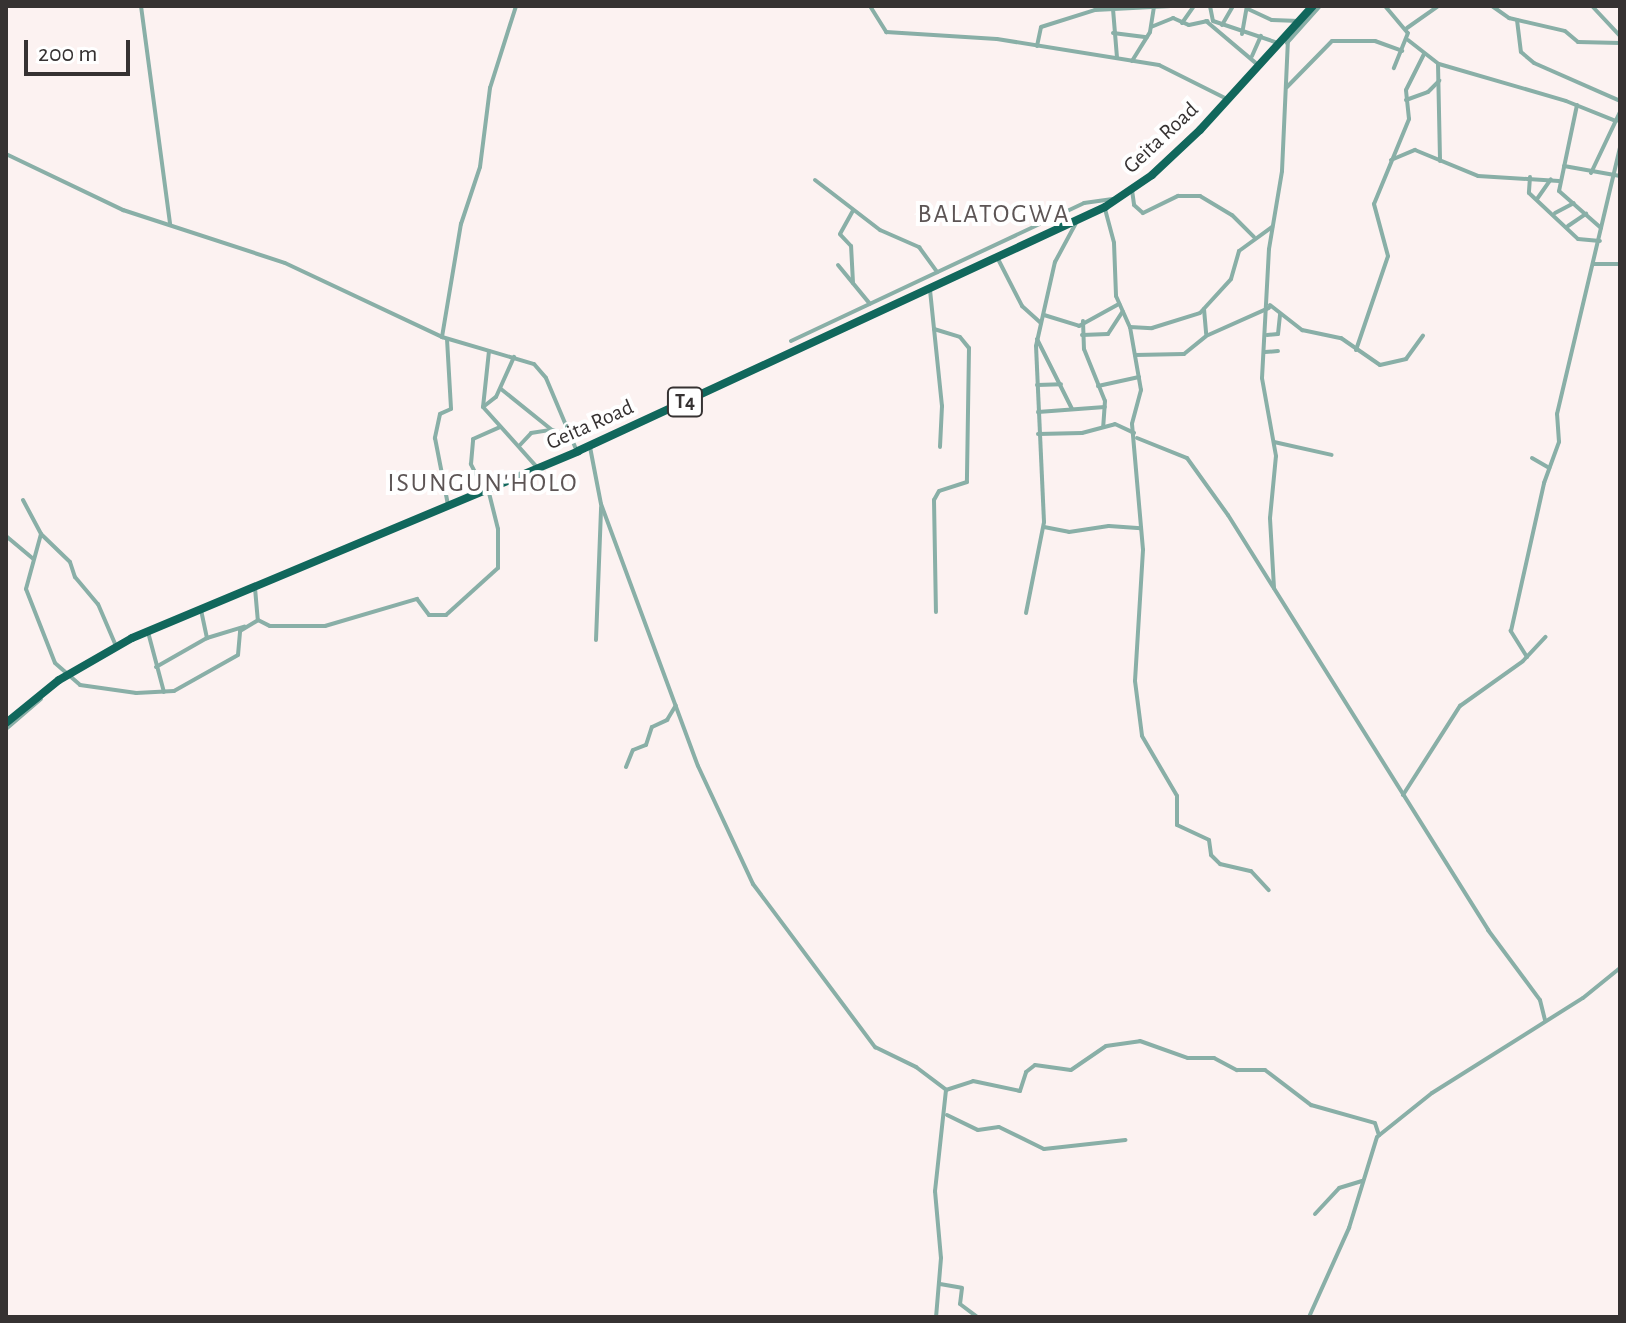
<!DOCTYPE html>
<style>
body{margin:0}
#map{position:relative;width:1626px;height:1323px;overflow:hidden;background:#fcf2f1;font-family:"Alegreya Sans",sans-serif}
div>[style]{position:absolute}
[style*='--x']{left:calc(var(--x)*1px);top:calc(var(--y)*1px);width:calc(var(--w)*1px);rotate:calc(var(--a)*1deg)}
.minor>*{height:4px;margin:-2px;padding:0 2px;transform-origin:2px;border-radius:2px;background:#89afa7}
.trunk>*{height:8px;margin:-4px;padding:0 4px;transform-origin:4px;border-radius:4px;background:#11675c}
span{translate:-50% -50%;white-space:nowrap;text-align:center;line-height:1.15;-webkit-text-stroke:8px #fff;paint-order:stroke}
.shield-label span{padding:2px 6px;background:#fff;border:2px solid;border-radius:6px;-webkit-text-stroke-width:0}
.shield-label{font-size:20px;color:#363232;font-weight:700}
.street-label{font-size:22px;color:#363232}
.quarter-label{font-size:26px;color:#5d5555;letter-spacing:2px}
.frame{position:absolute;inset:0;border:8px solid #363232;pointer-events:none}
.scale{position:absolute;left:24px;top:40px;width:106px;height:36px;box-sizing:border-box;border:4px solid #363232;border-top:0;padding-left:10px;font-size:24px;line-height:28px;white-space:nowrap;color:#363232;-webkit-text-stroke:6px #fff;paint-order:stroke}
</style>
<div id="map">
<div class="minor">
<i style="--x:141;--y:6;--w:220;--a:82.4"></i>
<i style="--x:870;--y:6;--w:31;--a:58"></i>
<i style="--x:886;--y:32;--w:111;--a:3.6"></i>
<i style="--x:997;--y:39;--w:164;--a:9.1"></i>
<i style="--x:1159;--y:65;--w:76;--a:26.6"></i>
<i style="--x:1210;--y:6;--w:15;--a:79"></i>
<i style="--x:1213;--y:21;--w:69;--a:18.7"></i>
<i style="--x:1385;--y:6;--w:35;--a:50"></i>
<i style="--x:1408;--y:33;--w:38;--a:112"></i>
<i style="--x:1492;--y:6;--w:21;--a:35"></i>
<i style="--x:1509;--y:18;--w:57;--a:13.1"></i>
<i style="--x:1565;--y:31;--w:17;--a:40"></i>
<i style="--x:1578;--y:42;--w:42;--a:1.4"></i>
<i style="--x:1592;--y:6;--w:41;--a:47"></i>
<i style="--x:1113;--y:9;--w:49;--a:85.3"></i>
<i style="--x:1248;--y:9;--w:26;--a:25"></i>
<i style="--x:1272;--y:20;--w:27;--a:2"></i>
<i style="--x:1517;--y:20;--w:32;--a:83"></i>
<i style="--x:1521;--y:52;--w:17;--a:40"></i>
<i style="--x:1534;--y:63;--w:94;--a:23.8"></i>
<i style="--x:1206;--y:21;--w:68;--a:40.2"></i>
<i style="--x:1182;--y:23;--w:21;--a:-55"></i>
<i style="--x:1222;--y:25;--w:22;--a:-60"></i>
<i style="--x:1151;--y:27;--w:24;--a:-22"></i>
<i style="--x:1173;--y:18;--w:17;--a:24"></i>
<i style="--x:1189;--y:25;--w:19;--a:-12"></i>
<i style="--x:1407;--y:28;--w:38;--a:-35"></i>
<i style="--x:1113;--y:33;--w:34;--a:7"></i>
<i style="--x:1242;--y:34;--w:28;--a:-80"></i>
<i style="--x:1408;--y:40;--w:39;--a:38"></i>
<i style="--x:1439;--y:64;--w:132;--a:16.2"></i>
<i style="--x:1566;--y:101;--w:54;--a:21.8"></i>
<i style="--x:1287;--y:43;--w:50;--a:-48.3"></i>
<i style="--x:1037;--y:46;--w:19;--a:-78"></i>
<i style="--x:1041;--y:27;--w:57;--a:-17.5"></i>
<i style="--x:1095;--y:10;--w:76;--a:-3"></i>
<i style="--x:1252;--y:56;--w:22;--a:-66"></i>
<i style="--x:1132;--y:61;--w:34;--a:-58"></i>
<i style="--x:1150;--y:32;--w:24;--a:-81"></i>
<i style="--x:1438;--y:64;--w:97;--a:88.8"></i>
<i style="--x:1287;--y:87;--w:64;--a:-45.6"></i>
<i style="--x:1332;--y:41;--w:43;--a:0"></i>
<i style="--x:1375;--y:41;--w:29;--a:20"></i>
<i style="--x:1406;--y:100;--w:23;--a:-20"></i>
<i style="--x:1428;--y:92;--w:16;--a:-45"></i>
<i style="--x:1577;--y:105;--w:88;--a:101.8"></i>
<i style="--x:1559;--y:191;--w:56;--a:41.4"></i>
<i style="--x:6;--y:154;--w:130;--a:25.6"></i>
<i style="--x:123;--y:210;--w:170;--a:18.1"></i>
<i style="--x:285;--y:263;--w:174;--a:25.2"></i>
<i style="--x:442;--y:337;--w:96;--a:16.4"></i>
<i style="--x:534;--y:364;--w:18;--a:49"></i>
<i style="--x:546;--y:378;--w:77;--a:67.1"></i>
<i style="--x:1391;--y:160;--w:26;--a:-23"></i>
<i style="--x:1415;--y:150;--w:68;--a:22.4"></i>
<i style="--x:1478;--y:176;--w:81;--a:3.5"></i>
<i style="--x:1564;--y:166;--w:57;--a:10.1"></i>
<i style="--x:1591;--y:173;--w:68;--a:-64.6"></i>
<i style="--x:1530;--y:177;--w:16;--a:94"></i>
<i style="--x:1529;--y:193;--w:67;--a:43.2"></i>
<i style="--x:1578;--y:239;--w:22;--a:5"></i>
<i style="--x:815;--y:180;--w:82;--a:37.6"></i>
<i style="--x:880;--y:230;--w:43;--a:23.6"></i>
<i style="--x:919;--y:247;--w:31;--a:54"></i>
<i style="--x:1132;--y:190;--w:15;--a:82"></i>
<i style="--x:1134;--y:205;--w:12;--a:42"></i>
<i style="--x:1143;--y:213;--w:39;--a:-26"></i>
<i style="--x:1178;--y:196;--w:22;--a:0"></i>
<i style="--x:1200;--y:196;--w:37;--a:31"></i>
<i style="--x:1232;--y:215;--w:31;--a:45"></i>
<i style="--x:1537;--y:199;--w:24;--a:-55"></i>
<i style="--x:1105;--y:209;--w:35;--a:75"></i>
<i style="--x:1114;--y:243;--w:53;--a:87.8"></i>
<i style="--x:1116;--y:296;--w:34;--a:66"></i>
<i style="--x:1130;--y:327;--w:64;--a:80.1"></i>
<i style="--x:1141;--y:390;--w:35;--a:105"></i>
<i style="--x:1132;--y:424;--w:126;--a:85"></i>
<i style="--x:1143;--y:550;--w:131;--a:93.5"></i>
<i style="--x:1135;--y:681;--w:55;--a:82.7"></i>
<i style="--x:1142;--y:736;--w:69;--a:59.7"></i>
<i style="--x:1177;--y:796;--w:29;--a:90"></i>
<i style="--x:1177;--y:825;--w:35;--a:25"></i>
<i style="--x:1209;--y:840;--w:15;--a:82"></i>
<i style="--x:1211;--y:855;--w:13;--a:45"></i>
<i style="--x:1220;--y:864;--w:32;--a:13"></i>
<i style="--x:1251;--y:871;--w:26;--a:47"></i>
<i style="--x:1555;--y:213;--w:21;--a:-28"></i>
<i style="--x:1568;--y:226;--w:22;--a:-34"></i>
<i style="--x:998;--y:259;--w:53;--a:62.9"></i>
<i style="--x:1022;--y:306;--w:25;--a:42"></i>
<i style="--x:1594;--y:264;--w:26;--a:0"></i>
<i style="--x:838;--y:265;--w:50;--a:50.6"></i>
<i style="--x:853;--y:283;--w:37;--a:-93"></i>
<i style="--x:851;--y:246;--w:16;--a:-133"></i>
<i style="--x:840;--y:234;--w:26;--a:-61"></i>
<i style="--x:930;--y:290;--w:117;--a:84.1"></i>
<i style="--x:942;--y:406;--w:41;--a:92.8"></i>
<i style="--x:1270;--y:305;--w:41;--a:38"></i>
<i style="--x:1302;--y:330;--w:40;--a:12"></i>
<i style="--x:1341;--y:338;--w:47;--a:34.7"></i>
<i style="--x:1380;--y:365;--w:27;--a:-13"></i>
<i style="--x:1406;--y:359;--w:29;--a:-54"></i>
<i style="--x:1204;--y:309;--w:25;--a:85"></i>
<i style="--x:1044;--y:315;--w:37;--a:17"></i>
<i style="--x:1079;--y:326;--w:46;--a:-28.8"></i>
<i style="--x:1083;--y:321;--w:28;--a:88"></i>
<i style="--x:1084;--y:349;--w:56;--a:68"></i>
<i style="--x:1105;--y:401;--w:26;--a:94"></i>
<i style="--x:1130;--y:327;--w:22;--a:3"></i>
<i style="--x:1152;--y:328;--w:50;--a:-17.4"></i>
<i style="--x:1200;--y:313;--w:46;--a:-47.6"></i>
<i style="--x:1231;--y:279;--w:29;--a:-74"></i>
<i style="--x:1239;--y:251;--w:41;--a:-36"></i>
<i style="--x:934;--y:329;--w:27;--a:17"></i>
<i style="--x:960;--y:337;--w:14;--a:51"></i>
<i style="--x:969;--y:348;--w:134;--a:90.9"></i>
<i style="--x:967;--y:482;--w:29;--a:162"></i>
<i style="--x:939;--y:491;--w:10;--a:119"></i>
<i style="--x:934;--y:500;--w:112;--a:89"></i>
<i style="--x:1082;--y:335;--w:26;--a:-2"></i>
<i style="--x:1108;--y:334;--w:27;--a:-57"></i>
<i style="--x:1267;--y:335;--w:11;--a:-5"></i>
<i style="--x:1278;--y:334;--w:20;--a:-84"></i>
<i style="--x:442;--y:337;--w:115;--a:-80.5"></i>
<i style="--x:461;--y:224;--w:60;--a:-71.6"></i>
<i style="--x:480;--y:167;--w:80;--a:-82.8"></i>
<i style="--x:490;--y:88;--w:86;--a:-72.4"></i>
<i style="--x:447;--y:339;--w:70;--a:86.7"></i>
<i style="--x:451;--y:409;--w:12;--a:156"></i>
<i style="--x:440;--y:414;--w:25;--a:102"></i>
<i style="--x:435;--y:438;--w:68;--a:79"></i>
<i style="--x:1037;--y:339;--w:78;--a:63.4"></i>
<i style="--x:791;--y:341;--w:324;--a:-25.2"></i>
<i style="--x:1084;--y:203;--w:29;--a:-8"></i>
<i style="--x:1356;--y:350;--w:99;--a:-71.2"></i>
<i style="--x:1388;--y:256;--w:54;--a:-105.1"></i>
<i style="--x:1374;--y:204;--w:92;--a:-67.6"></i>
<i style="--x:1409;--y:119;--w:29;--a:-96"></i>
<i style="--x:1406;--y:90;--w:40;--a:-63.4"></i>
<i style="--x:489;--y:351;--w:56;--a:96.1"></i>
<i style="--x:483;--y:407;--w:79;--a:48.1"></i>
<i style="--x:1265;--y:352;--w:13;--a:-4"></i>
<i style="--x:1135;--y:355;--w:49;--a:-1.2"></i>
<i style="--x:1184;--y:354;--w:28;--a:-39"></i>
<i style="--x:1206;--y:336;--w:69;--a:-24"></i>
<i style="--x:1037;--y:385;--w:24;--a:-2"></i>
<i style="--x:1098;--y:386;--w:42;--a:-12.4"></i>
<i style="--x:501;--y:389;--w:65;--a:38.8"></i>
<i style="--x:552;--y:430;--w:17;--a:17"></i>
<i style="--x:483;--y:407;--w:16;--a:-38"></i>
<i style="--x:496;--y:397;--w:44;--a:-65.8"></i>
<i style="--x:1038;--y:412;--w:67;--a:-4.3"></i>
<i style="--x:1038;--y:434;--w:44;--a:-1.3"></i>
<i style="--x:1082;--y:433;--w:34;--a:-15"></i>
<i style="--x:1115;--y:424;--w:21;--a:25"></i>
<i style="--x:1137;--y:438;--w:54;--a:21.8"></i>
<i style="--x:1187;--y:458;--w:70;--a:54.3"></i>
<i style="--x:1228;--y:515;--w:490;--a:57.9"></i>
<i style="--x:1488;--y:930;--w:87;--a:53.4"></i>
<i style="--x:1540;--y:1000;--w:21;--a:76"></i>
<i style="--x:1274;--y:442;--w:59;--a:12.6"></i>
<i style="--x:520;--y:445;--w:16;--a:-47"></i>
<i style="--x:531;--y:433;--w:20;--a:-9"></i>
<i style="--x:590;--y:447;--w:58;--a:79.1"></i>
<i style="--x:601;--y:504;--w:279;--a:69.7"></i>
<i style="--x:698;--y:766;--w:130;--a:65"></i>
<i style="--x:753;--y:884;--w:204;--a:53.2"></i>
<i style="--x:875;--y:1047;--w:46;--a:26"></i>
<i style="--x:916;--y:1067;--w:38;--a:37"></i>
<i style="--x:946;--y:1090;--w:102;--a:96.2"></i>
<i style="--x:935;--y:1191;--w:67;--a:84.9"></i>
<i style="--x:941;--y:1258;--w:59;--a:94.8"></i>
<i style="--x:1532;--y:458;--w:20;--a:30"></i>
<i style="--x:483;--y:488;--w:27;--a:-117"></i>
<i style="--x:471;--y:464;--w:25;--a:-85"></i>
<i style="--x:473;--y:439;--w:30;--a:-24"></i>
<i style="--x:23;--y:500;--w:38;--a:62"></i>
<i style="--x:41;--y:534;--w:40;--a:44"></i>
<i style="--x:70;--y:562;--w:16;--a:72"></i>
<i style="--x:75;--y:577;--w:35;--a:50"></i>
<i style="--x:98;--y:604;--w:46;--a:66.8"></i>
<i style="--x:1044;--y:527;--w:25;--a:11"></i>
<i style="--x:1069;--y:532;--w:40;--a:-8.5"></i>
<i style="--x:1109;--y:526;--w:32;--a:4"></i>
<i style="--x:41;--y:534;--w:57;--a:105.3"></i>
<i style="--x:26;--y:589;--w:79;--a:68.6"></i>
<i style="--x:55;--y:663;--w:33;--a:41"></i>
<i style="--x:80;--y:685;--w:57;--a:8.1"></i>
<i style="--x:136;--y:693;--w:38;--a:-3"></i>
<i style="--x:174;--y:691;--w:73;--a:-29.4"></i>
<i style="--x:238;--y:655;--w:24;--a:-85"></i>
<i style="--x:240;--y:631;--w:21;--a:-31"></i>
<i style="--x:6;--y:536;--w:35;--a:40"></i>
<i style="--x:255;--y:588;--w:32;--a:85"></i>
<i style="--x:258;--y:620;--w:13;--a:27"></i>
<i style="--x:270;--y:626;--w:55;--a:0"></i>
<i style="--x:325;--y:626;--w:96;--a:-16.4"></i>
<i style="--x:417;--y:599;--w:20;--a:53"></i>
<i style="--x:429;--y:615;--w:17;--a:0"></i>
<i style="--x:446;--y:615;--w:70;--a:-42.1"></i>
<i style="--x:498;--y:568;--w:39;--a:-90"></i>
<i style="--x:498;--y:529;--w:41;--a:-104"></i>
<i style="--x:1274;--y:588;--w:70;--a:-93.3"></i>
<i style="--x:1270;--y:518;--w:62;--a:-84.5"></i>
<i style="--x:1276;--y:456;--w:79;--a:-100.2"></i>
<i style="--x:1262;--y:378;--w:129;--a:-86.9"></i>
<i style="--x:1269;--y:249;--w:79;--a:-80.5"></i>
<i style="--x:1282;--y:171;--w:133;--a:-87.4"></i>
<i style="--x:201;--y:610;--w:29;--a:78"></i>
<i style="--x:1026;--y:613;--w:93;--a:-78.8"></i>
<i style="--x:1044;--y:522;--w:176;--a:-92.6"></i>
<i style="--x:1036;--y:346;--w:86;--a:-77.3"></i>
<i style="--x:1055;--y:262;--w:44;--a:-61.7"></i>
<i style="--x:148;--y:632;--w:62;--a:75.1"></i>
<i style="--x:596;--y:640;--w:133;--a:-87.8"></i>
<i style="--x:1527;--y:657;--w:31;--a:-122"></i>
<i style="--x:1511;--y:631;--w:152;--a:-77.4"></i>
<i style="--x:1544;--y:483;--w:44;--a:-69.9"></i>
<i style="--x:1559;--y:442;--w:28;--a:-94"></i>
<i style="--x:1557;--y:414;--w:273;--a:-76.7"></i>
<i style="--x:156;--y:667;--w:59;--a:-29.6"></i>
<i style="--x:207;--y:638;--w:39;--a:-17"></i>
<i style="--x:6;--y:729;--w:46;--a:-40.6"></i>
<i style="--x:626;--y:767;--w:18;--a:-68"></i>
<i style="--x:633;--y:750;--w:14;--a:-21"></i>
<i style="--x:646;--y:745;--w:19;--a:-72"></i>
<i style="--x:652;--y:727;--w:17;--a:-25"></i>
<i style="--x:667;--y:720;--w:17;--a:-59"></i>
<i style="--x:1403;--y:795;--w:106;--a:-57.4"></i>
<i style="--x:1460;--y:706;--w:77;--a:-35.5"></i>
<i style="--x:1523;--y:661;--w:33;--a:-47"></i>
<i style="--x:946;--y:1090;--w:28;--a:-18"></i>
<i style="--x:973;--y:1081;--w:48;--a:12"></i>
<i style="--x:1020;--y:1091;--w:20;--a:-72"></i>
<i style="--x:1026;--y:1072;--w:11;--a:-38"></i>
<i style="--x:1035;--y:1065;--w:36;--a:8"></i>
<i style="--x:1071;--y:1070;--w:42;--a:-34.4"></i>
<i style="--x:1106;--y:1046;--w:34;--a:-8"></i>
<i style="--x:1140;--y:1041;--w:51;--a:19.5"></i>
<i style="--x:1188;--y:1058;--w:26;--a:0"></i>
<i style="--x:1214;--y:1058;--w:26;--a:28"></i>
<i style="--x:1237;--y:1070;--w:28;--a:0"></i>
<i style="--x:1265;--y:1070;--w:58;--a:37.3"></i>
<i style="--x:1311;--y:1105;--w:66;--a:15.7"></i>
<i style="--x:1375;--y:1123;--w:13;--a:72"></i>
<i style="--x:947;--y:1115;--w:34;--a:26"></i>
<i style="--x:978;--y:1130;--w:21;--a:-8"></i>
<i style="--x:999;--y:1127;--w:50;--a:26.1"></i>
<i style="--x:1044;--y:1149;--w:82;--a:-6.3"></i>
<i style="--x:1315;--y:1214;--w:35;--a:-47"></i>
<i style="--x:1339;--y:1188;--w:24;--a:-17"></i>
<i style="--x:940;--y:1284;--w:22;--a:10"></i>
<i style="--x:962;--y:1288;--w:16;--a:97"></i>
<i style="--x:960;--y:1304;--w:21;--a:37"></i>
<i style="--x:1309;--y:1317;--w:98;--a:-65.8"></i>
<i style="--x:1349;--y:1228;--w:95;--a:-72.9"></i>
<i style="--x:1377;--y:1137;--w:70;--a:-38.7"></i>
<i style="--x:1432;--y:1093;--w:178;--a:-32.2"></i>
<i style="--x:1583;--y:998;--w:48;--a:-39"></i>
</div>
<div class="trunk">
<i style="--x:6;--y:723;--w:68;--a:-39.1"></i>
<i style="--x:59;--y:680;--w:84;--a:-29.9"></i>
<i style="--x:132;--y:638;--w:484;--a:-22.7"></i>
<i style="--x:578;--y:451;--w:581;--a:-24.84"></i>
<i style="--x:1105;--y:207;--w:57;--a:-34.2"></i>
<i style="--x:1152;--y:175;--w:66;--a:-43.2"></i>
<i style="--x:1200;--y:130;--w:168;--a:-47.7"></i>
</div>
<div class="shield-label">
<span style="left:685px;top:402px">T4</span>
</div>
<div class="street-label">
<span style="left:1161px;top:138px;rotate:-43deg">Geita Road</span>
<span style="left:590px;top:425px;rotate:-24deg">Geita Road</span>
</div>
<div class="quarter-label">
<span style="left:994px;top:215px">BALATOGWA</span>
<span style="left:483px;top:484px">ISUNGUN'HOLO</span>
</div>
<div class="frame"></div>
<div class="scale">200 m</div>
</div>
